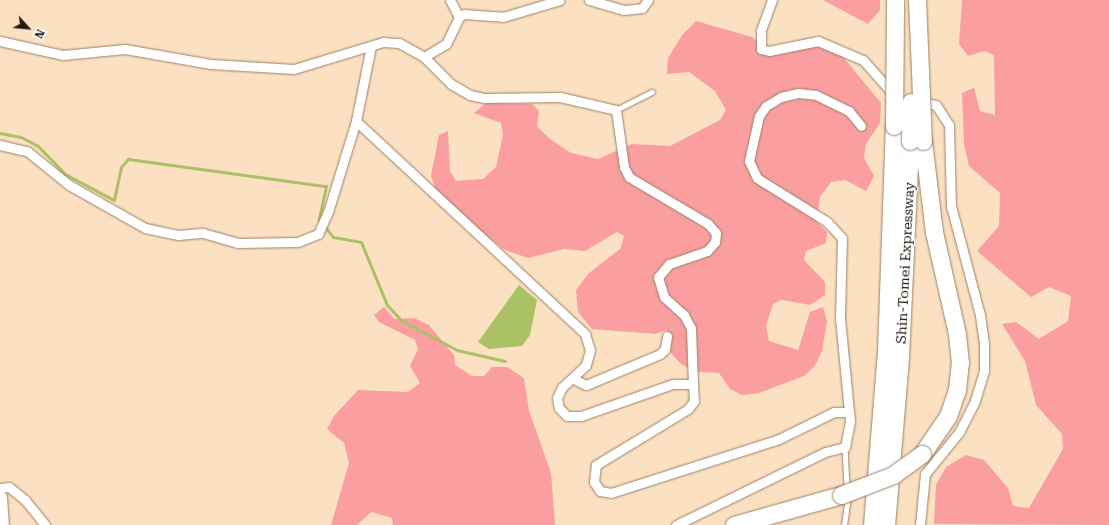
<!DOCTYPE html>
<style>
body{margin:0}
#map{position:relative;width:1109px;height:525px;overflow:hidden;background:#fbe0c2;font-family:"Roboto Serif",serif}
div>[style]{position:absolute}
[style*='--x']{left:calc(var(--x)*1px);top:calc(var(--y)*1px);width:calc(var(--w)*1px);rotate:calc(var(--a)*1deg)}
.green>*{inset:0;background:#fa9ea0}
.water>*{inset:0;background:#aac263}
.stream>*{height:3px;margin:-1.5px;padding:0 1.5px;transform-origin:1.5px;border-radius:1.5px;background:#aac263}
.roads{filter:drop-shadow(0 0 1px #9b8267) drop-shadow(0 0 1px #9b8267)}
.service>*{height:4.5px;margin:-2.25px;padding:0 2.25px;transform-origin:2.25px;border-radius:2.25px;background:#fff}
.minor>*{height:9px;margin:-4.5px;padding:0 4.5px;transform-origin:4.5px;border-radius:4.5px;background:#fff}
.primary>*{height:14px;margin:-7px;padding:0 7px;transform-origin:7px;border-radius:7px;background:#fff}
.motorway>*{height:17px;margin:-8.5px;padding:0 8.5px;transform-origin:8.5px;border-radius:8.5px;background:#fff}
.bridges{filter:drop-shadow(0 0 1px #9b8267) drop-shadow(0 0 1px #9b8267)}
.motorway-bridge>*{height:17px;margin:-8.5px;padding:0 8.5px;transform-origin:8.5px;border-radius:8.5px;background:#fff}
span{translate:-50% -50%;white-space:nowrap;text-align:center;line-height:1.15;-webkit-text-stroke:3px #fff;paint-order:stroke}
.street-label{font-size:14px;color:#22190e}
.north{position:absolute;left:8px;top:8px;width:40px;height:40px;-webkit-text-stroke:3px #fff;paint-order:stroke;rotate:117deg;font-size:11px;font-weight:700;line-height:16px;text-align:center;color:#22190e}
.north::after{content:'';display:block;margin:auto;width:14px;height:18px;background:#22190e;clip-path:polygon(50% 0,100% 100%,50% 72%,0 100%)}
</style>
<div id="map">
<div class="green">
<i style="clip-path:polygon(823px 0,880px 0,880px 10px,868px 24px)"></i>
<i style="clip-path:polygon(962px 0,1109px 0,1109px 525px,934px 524px,936px 485px,946px 467px,966px 455px,984px 460px,1008px 488px,1013px 506px,1029px 508px,1063px 449px,1062px 434px,1036px 405px,1025px 361px,1002px 324px,1016px 322px,1039px 339px,1068px 321px,1071px 296px,1049px 287px,1031px 297px,977px 251px,999px 226px,1000px 193px,969px 166px,964px 144px,962px 93px,974px 88px,980px 111px,995px 115px,994px 55px,984px 51px,968px 56px,959px 44px)"></i>
<i style="clip-path:polygon(696px 21px,752px 37px,765px 47px,819px 45px,844px 58px,881px 103px,880px 123px,866px 144px,864px 158px,874px 176px,866px 191px,845px 180px,831px 182px,820px 197px,817px 222px,827px 232px,826px 243px,806px 251px,804px 260px,825px 282px,825px 295px,810px 305px,782px 300px,773px 304px,766px 326px,769px 341px,798px 350px,810px 312px,823px 307px,827px 322px,822px 351px,815px 366px,804px 376px,759px 393px,742px 395px,730px 389px,719px 373px,700px 372px,682px 365px,669px 351px,667px 330px,656px 334px,592px 329px,578px 312px,576px 290px,588px 274px,621px 248px,624px 236px,617px 232px,585px 251px,564px 249px,528px 258px,505px 250px,475px 227px,436px 190px,431px 176px,439px 135px,448px 131px,450px 171px,456px 181px,483px 179px,496px 167px,503px 135px,501px 123px,474px 113px,486px 103px,532px 104px,539px 111px,537px 126px,550px 139px,571px 153px,598px 159px,632px 144px,670px 146px,720px 120px,726px 110px,715px 91px,689px 72px,667px 74px,668px 58px,682px 35px)"></i>
<i style="clip-path:polygon(384px 307px,395px 319px,414px 318px,429px 325px,454px 355px,455px 365px,472px 376px,484px 376px,492px 367px,507px 367px,524px 378px,529px 411px,551px 473px,555px 525px,393px 525px,392px 518px,371px 512px,357px 525px,331px 525px,349px 463px,344px 443px,327px 429px,334px 416px,358px 390px,408px 392px,420px 383px,410px 366px,418px 349px,415px 340px,379px 322px,374px 315px)"></i>
</div>
<div class="water">
<i style="clip-path:polygon(519px 285px,537px 300px,530px 335px,522px 346px,489px 349px,478px 342px)"></i>
</div>
<div class="stream">
<i style="--x:0;--y:133;--w:21;--a:11"></i>
<i style="--x:21;--y:137;--w:19;--a:28"></i>
<i style="--x:38;--y:146;--w:39;--a:46"></i>
<i style="--x:65;--y:174;--w:55;--a:28"></i>
<i style="--x:114;--y:200;--w:34;--a:-78"></i>
<i style="--x:121;--y:167;--w:11;--a:-49"></i>
<i style="--x:128;--y:159;--w:200;--a:7.8"></i>
<i style="--x:326;--y:186;--w:34;--a:102"></i>
<i style="--x:319;--y:219;--w:23;--a:52"></i>
<i style="--x:333;--y:237;--w:28;--a:10"></i>
<i style="--x:361;--y:242;--w:68;--a:67.6"></i>
<i style="--x:387;--y:305;--w:21;--a:47"></i>
<i style="--x:401;--y:320;--w:64;--a:28.2"></i>
<i style="--x:457;--y:350;--w:49;--a:12.9"></i>
</div>
<div class="roads">
<div class="service">
<i style="--x:616;--y:110;--w:40;--a:-26.6"></i>
<i style="--x:845;--y:447;--w:41;--a:87.2"></i>
<i style="--x:844;--y:525;--w:29;--a:-82"></i>
</div>
<div class="minor">
<i style="--x:450;--y:0;--w:19;--a:62"></i>
<i style="--x:589;--y:0;--w:36;--a:16"></i>
<i style="--x:624;--y:10;--w:18;--a:-6"></i>
<i style="--x:642;--y:8;--w:10;--a:-53"></i>
<i style="--x:772;--y:0;--w:33;--a:110"></i>
<i style="--x:761;--y:31;--w:18;--a:90"></i>
<i style="--x:761;--y:49;--w:8;--a:14"></i>
<i style="--x:769;--y:51;--w:50;--a:-11.5"></i>
<i style="--x:818;--y:41;--w:49;--a:22.9"></i>
<i style="--x:863;--y:60;--w:48;--a:48.4"></i>
<i style="--x:0;--y:41;--w:65;--a:12.5"></i>
<i style="--x:63;--y:55;--w:62;--a:-5.5"></i>
<i style="--x:125;--y:49;--w:87;--a:9.9"></i>
<i style="--x:211;--y:64;--w:83;--a:3.4"></i>
<i style="--x:294;--y:69;--w:93;--a:-16.9"></i>
<i style="--x:383;--y:42;--w:16;--a:4"></i>
<i style="--x:399;--y:43;--w:29;--a:29"></i>
<i style="--x:424;--y:57;--w:26;--a:-31"></i>
<i style="--x:446;--y:44;--w:30;--a:-64"></i>
<i style="--x:459;--y:17;--w:6;--a:-31"></i>
<i style="--x:464;--y:14;--w:39;--a:4"></i>
<i style="--x:503;--y:17;--w:59;--a:-16.6"></i>
<i style="--x:424;--y:57;--w:38;--a:45"></i>
<i style="--x:451;--y:84;--w:22;--a:30"></i>
<i style="--x:470;--y:95;--w:14;--a:12"></i>
<i style="--x:484;--y:98;--w:76;--a:-0.8"></i>
<i style="--x:560;--y:97;--w:57;--a:13.1"></i>
<i style="--x:616;--y:110;--w:58;--a:82"></i>
<i style="--x:624;--y:167;--w:11;--a:63"></i>
<i style="--x:629;--y:177;--w:92;--a:30.7"></i>
<i style="--x:708;--y:224;--w:12;--a:48"></i>
<i style="--x:716;--y:233;--w:9;--a:96"></i>
<i style="--x:715;--y:242;--w:12;--a:132"></i>
<i style="--x:707;--y:251;--w:40;--a:161.1"></i>
<i style="--x:669;--y:264;--w:17;--a:130"></i>
<i style="--x:658;--y:277;--w:21;--a:73"></i>
<i style="--x:664;--y:297;--w:27;--a:42"></i>
<i style="--x:684;--y:315;--w:15;--a:62"></i>
<i style="--x:691;--y:328;--w:56;--a:88"></i>
<i style="--x:918;--y:101;--w:18;--a:13"></i>
<i style="--x:936;--y:105;--w:24;--a:57"></i>
<i style="--x:949;--y:125;--w:81;--a:88.6"></i>
<i style="--x:951;--y:206;--w:113;--a:75.1"></i>
<i style="--x:980;--y:315;--w:28;--a:82"></i>
<i style="--x:984;--y:343;--w:28;--a:90"></i>
<i style="--x:984;--y:371;--w:31;--a:107"></i>
<i style="--x:975;--y:401;--w:34;--a:117"></i>
<i style="--x:960;--y:431;--w:55;--a:129.1"></i>
<i style="--x:925;--y:474;--w:51;--a:95.6"></i>
<i style="--x:356;--y:121;--w:313;--a:42.9"></i>
<i style="--x:585;--y:334;--w:17;--a:73"></i>
<i style="--x:590;--y:350;--w:16;--a:105"></i>
<i style="--x:586;--y:365;--w:33;--a:137"></i>
<i style="--x:562;--y:387;--w:12;--a:114"></i>
<i style="--x:557;--y:398;--w:10;--a:79"></i>
<i style="--x:559;--y:408;--w:11;--a:45"></i>
<i style="--x:567;--y:416;--w:14;--a:0"></i>
<i style="--x:581;--y:416;--w:97;--a:-19.2"></i>
<i style="--x:673;--y:384;--w:20;--a:0"></i>
<i style="--x:693;--y:384;--w:17;--a:87"></i>
<i style="--x:694;--y:401;--w:10;--a:127"></i>
<i style="--x:688;--y:409;--w:108;--a:148.7"></i>
<i style="--x:596;--y:465;--w:17;--a:97"></i>
<i style="--x:594;--y:482;--w:11;--a:56"></i>
<i style="--x:600;--y:491;--w:11;--a:10"></i>
<i style="--x:611;--y:493;--w:176;--a:-17.8"></i>
<i style="--x:779;--y:439;--w:61;--a:-26.1"></i>
<i style="--x:834;--y:412;--w:15;--a:0"></i>
<i style="--x:0;--y:145;--w:28;--a:13"></i>
<i style="--x:27;--y:151;--w:54;--a:39"></i>
<i style="--x:69;--y:185;--w:87;--a:29.5"></i>
<i style="--x:145;--y:228;--w:34;--a:12"></i>
<i style="--x:178;--y:235;--w:25;--a:-5"></i>
<i style="--x:203;--y:233;--w:36;--a:16"></i>
<i style="--x:238;--y:243;--w:60;--a:-1"></i>
<i style="--x:298;--y:242;--w:22;--a:-22"></i>
<i style="--x:318;--y:234;--w:24;--a:-66"></i>
<i style="--x:328;--y:212;--w:95;--a:-72.9"></i>
<i style="--x:356;--y:121;--w:76;--a:-78.7"></i>
<i style="--x:574;--y:379;--w:13;--a:27"></i>
<i style="--x:586;--y:385;--w:80;--a:-22.7"></i>
<i style="--x:660;--y:354;--w:7;--a:-45"></i>
<i style="--x:665;--y:349;--w:13;--a:-81"></i>
<i style="--x:0;--y:488;--w:9;--a:-6"></i>
<i style="--x:9;--y:487;--w:21;--a:39"></i>
<i style="--x:25;--y:500;--w:32;--a:51"></i>
<i style="--x:676;--y:525;--w:166;--a:-26.1"></i>
<i style="--x:825;--y:452;--w:21;--a:-14"></i>
<i style="--x:845;--y:447;--w:25;--a:-79"></i>
<i style="--x:850;--y:422;--w:104;--a:-95.5"></i>
<i style="--x:840;--y:318;--w:80;--a:-88.6"></i>
<i style="--x:842;--y:238;--w:23;--a:-133"></i>
<i style="--x:826;--y:221;--w:81;--a:-148.1"></i>
<i style="--x:757;--y:178;--w:19;--a:-115"></i>
<i style="--x:749;--y:161;--w:46;--a:-77.5"></i>
<i style="--x:759;--y:116;--w:12;--a:-55"></i>
<i style="--x:766;--y:106;--w:17;--a:-31"></i>
<i style="--x:781;--y:97;--w:17;--a:-13"></i>
<i style="--x:798;--y:93;--w:18;--a:6"></i>
<i style="--x:816;--y:95;--w:37;--a:26"></i>
<i style="--x:849;--y:111;--w:19;--a:51"></i>
</div>
<div class="primary">
<i style="--x:0;--y:498;--w:27;--a:86"></i>
</div>
<div class="motorway">
<i style="--x:922;--y:454;--w:46;--a:-55.6"></i>
<i style="--x:948;--y:416;--w:28;--a:-71"></i>
<i style="--x:957;--y:390;--w:27;--a:-84"></i>
<i style="--x:960;--y:363;--w:29;--a:-96"></i>
<i style="--x:957;--y:334;--w:105;--a:-102.7"></i>
<i style="--x:934;--y:232;--w:92;--a:-96.9"></i>
<i style="--x:734;--y:525;--w:111;--a:-15.7"></i>
<i style="--x:872;--y:525;--w:174;--a:-85.4"></i>
<i style="--x:886;--y:352;--w:226;--a:-88"></i>
<i style="--x:886;--y:525;--w:169;--a:-85.2"></i>
<i style="--x:900;--y:357;--w:216;--a:-87.3"></i>
</div>
</div>
<div class="bridges">
<div class="motorway-bridge">
<i style="--x:917;--y:0;--w:141;--a:87.6"></i>
<i style="--x:894;--y:126;--w:126;--a:-89.5"></i>
<i style="--x:910;--y:141;--w:39;--a:-89"></i>
<i style="--x:841;--y:495;--w:56;--a:-21"></i>
<i style="--x:893;--y:475;--w:36;--a:-36"></i>
</div>
</div>
<div class="street-label">
<span style="left:905px;top:263px;rotate:-87deg">Shin-Tomei Expressway</span>
</div>
<div class="north">N</div>
</div>
